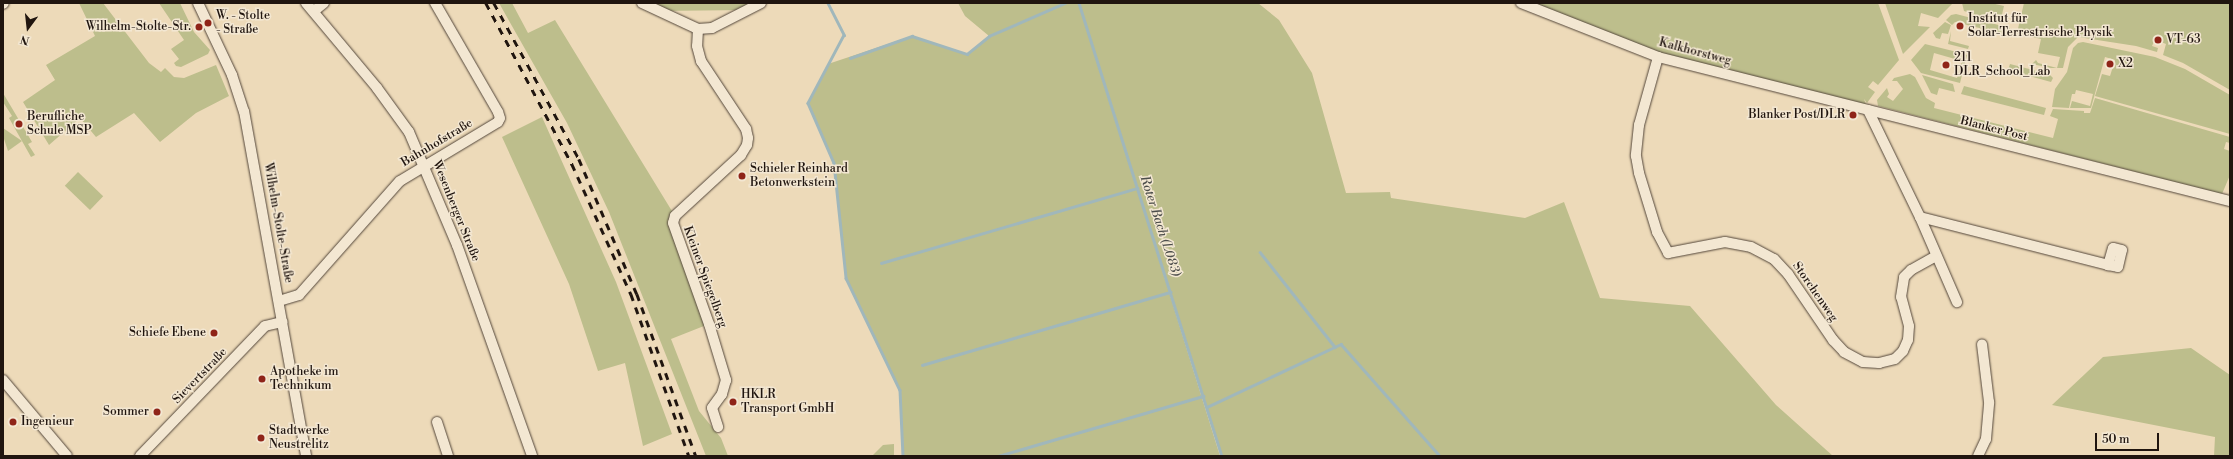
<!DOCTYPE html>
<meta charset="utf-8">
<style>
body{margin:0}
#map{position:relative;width:2233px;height:459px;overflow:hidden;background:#eddab9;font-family:"Libre Bodoni",serif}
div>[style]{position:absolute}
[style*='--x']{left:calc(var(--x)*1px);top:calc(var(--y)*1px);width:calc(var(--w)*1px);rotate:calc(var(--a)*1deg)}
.green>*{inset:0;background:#bdbe8c;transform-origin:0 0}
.stream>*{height:2.5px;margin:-1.25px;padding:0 1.25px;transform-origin:1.25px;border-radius:1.25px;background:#a0b7bb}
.roads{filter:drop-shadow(0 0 1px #53463a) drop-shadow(0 0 1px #53463a)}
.street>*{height:10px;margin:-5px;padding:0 5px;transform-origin:5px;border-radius:5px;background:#f3e7d2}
.rail>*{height:2.5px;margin-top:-1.25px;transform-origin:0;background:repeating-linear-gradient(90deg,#20150f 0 7px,transparent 0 14px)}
.dots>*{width:11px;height:11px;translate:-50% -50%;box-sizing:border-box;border:2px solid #f3e7d2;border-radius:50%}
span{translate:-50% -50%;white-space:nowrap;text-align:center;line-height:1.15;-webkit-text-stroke:3px #f3e7d2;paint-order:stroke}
.poi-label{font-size:12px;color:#20150f}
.left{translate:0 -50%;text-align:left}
.right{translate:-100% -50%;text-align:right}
.street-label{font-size:12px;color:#20150f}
.water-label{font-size:13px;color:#4d4e4b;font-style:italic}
.frame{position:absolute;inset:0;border:4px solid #20150f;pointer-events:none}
.north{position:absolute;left:8px;top:8px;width:40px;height:40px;-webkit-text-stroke:3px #f3e7d2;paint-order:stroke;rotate:195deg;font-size:11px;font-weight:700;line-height:16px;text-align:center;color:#20150f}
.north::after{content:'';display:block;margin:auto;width:14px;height:18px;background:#20150f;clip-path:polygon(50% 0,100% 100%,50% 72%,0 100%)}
.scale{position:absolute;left:2095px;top:433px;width:64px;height:18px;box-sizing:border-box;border:2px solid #20150f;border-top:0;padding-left:5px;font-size:12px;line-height:14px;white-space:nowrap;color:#20150f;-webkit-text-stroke:3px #f3e7d2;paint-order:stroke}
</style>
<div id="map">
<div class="green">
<i style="clip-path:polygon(79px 3px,103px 3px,149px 63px,161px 72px,165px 68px,174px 77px,184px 78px,216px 65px,229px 96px,196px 113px,160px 142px,134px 113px,96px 137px,80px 118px,49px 145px,23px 102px,55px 80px,46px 65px,95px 36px)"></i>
<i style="clip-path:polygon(159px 3px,180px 3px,194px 32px,210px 50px,208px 54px,181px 67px,176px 66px,174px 63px,179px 59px,171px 49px,184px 40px)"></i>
<i style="clip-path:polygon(499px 3px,512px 3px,528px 33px,555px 20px,675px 216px,709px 324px,671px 339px,699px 411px,721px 438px,728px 456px,706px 456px,609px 212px,567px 123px)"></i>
<i style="clip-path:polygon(642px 3px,761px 3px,748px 10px,656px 11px)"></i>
<i style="clip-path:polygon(958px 3px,1258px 3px,1279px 20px,1312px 73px,1346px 193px,1390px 192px,1391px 198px,1525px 218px,1564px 202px,1600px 298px,1690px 306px,1776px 405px,1833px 456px,1222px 456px,1113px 112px,1220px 456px,903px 456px,900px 390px,846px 278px,834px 163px,808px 103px,828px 64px,912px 36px,967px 54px,989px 36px,965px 16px)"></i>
<i style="clip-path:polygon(1521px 3px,1878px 3px,1899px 60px,1878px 85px,1873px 81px,1868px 87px,1875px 92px,1867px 103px,1864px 99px,1868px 110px,1658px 57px)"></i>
<i style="clip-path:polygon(1885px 3px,1953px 3px,1938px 18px,1921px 13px,1918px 26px,1930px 27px,1903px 54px)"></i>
<i style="clip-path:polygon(1962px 3px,1991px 3px,2004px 6px,2000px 23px,1964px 11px)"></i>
<i style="clip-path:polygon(2024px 3px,2230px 3px,2230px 90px,2183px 63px,2163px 55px,2166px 44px,2161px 42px,2159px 36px,2156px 37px,2152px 46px,2158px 48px,2157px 52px,2136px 46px,2078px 37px,2068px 47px,2063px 68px,2051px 68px,2032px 64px,2036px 60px,2038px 63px,2057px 68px,2060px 57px,2038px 53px,2041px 39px,2017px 33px)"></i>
<i style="clip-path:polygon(1956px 14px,2010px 28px,2008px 35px,1955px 22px,1952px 25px,1946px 20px,1951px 15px)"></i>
<i style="clip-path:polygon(1945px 22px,1951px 25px,1948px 34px,1942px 33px,1940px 39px,1936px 38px,1933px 33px)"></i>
<i style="clip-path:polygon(1951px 31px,1950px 41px,1969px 46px,1968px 49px,1948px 44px)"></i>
<i style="clip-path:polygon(2083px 42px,2155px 57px,2185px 69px,2230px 95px,2230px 134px,2095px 96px,2102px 74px,2110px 76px,2115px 60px,2105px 57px,2091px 108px,2070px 108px,2072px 101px,2090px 106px,2093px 94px,2076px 90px,2075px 94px,2072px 94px,2069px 108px,2052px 107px,2055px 89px,2067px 72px,2073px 48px,2078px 43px)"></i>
<i style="clip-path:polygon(1925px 44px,1957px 52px,1955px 59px,1934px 53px,1930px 70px,1957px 78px,1962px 61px,1958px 60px,1960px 53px,1967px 55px,1960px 83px,1921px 73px,1911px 60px)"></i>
<i style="clip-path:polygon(2010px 64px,2049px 74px,2053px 78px,2051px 82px,2008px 70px)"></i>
<i style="clip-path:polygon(1910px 74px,1915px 77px,1926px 98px,1935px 103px,1934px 108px,2053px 138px,2058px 119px,2050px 116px,2053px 109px,2084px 111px,2084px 113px,2090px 113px,2095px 98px,2230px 137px,2230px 143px,2226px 142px,2224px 149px,2230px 151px,2230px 175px,2222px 194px,1878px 106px,1877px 100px,1887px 88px,1889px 94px,1887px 97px,1893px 101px,1903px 89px,1897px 81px,1892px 81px,1894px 78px)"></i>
<i style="clip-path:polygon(1922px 75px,1953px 84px,1955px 92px,1939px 88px,1937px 95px,1931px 93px)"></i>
<i style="clip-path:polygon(1964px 86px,2046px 108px,2044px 115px,1961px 94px)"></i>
<i style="clip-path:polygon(3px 93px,32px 142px,28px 144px,35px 155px,31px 157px,9px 118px,12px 116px,3px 102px)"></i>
<i style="clip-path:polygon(542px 117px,616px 282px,672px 434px,643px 446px,625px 363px,598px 371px,569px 284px,502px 137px)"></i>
<i style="clip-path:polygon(3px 128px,22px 141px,8px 151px,3px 136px)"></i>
<i style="left:78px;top:172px;width:35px;height:19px;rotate:44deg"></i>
<i style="clip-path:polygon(2191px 348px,2230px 375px,2230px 456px,2214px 456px,2215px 437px,2052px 405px,2103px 357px)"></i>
<i style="clip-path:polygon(894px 444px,894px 456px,872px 456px,883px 445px)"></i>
</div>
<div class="stream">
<i style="--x:828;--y:3;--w:36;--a:63"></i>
<i style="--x:844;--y:35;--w:77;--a:117.9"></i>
<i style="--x:808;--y:103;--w:65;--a:66.6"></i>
<i style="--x:834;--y:163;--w:116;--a:84"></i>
<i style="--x:846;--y:278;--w:124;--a:64.3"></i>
<i style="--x:900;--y:390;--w:66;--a:87.4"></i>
<i style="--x:1079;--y:3;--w:475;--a:72.5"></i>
<i style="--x:850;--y:58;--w:66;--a:-19.5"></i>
<i style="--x:912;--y:36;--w:58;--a:18.1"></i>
<i style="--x:967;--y:54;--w:28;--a:-39"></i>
<i style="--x:989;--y:36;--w:83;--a:-23.5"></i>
<i style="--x:1260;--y:252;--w:121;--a:51.7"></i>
<i style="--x:881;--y:263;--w:267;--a:-16.3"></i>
<i style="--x:922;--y:365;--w:259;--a:-16.4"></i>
<i style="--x:1207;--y:407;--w:148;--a:-25.2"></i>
<i style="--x:1341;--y:344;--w:149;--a:48.5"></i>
<i style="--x:998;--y:456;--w:214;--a:-16.3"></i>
</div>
<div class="roads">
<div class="street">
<i style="--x:198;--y:3;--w:80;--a:64.7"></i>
<i style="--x:232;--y:75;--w:38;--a:72"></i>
<i style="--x:244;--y:111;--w:351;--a:79.8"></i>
<i style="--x:306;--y:3;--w:111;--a:50.1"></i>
<i style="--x:377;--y:88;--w:54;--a:54"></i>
<i style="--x:409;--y:132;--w:123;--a:67"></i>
<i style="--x:457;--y:245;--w:224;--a:70.4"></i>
<i style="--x:642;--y:3;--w:62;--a:24.9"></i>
<i style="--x:698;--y:29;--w:14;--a:-4"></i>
<i style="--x:712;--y:28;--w:55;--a:-27"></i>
<i style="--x:1521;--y:3;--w:147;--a:21.5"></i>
<i style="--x:1658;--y:57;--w:590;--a:14.13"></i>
<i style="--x:3;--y:4;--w:1;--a:-45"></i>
<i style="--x:314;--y:11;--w:13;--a:-39"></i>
<i style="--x:698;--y:29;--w:17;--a:93"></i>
<i style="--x:697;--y:46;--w:16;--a:75"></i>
<i style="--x:701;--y:61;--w:82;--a:56.5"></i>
<i style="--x:746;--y:129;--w:9;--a:77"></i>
<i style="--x:748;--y:138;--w:7;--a:98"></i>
<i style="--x:747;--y:145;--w:12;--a:121"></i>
<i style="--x:741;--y:155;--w:90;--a:137.3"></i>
<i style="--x:675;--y:216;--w:7;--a:106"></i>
<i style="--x:673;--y:223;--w:107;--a:70.4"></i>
<i style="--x:709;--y:324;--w:59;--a:73.1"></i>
<i style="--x:726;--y:380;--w:15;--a:106"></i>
<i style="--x:722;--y:394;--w:17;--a:126"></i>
<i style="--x:712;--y:408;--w:20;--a:72"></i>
<i style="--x:1658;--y:57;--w:71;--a:105.6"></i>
<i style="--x:1639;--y:125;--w:31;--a:96"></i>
<i style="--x:1636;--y:156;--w:17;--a:80"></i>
<i style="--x:1639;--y:173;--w:62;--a:73"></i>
<i style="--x:1657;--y:232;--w:24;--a:62"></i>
<i style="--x:1668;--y:253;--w:58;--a:-10.9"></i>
<i style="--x:1725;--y:242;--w:26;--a:11"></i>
<i style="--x:1751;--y:247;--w:26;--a:28"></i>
<i style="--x:1774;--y:259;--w:21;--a:47"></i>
<i style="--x:1788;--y:274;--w:80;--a:55.7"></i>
<i style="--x:1833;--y:340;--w:16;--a:47"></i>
<i style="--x:1844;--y:352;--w:21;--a:28"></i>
<i style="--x:1863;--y:362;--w:16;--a:4"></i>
<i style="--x:1879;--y:363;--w:16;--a:-14"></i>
<i style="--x:1895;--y:359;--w:11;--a:-45"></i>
<i style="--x:1903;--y:351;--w:12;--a:-66"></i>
<i style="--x:1908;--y:340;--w:14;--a:-86"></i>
<i style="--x:1909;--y:326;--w:30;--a:-105"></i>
<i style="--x:1901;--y:297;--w:20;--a:-81"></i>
<i style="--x:1904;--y:277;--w:10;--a:-45"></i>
<i style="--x:1911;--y:270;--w:29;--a:-29"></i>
<i style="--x:1868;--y:110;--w:119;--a:64.1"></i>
<i style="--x:1920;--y:217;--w:93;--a:66.5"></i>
<i style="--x:1920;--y:217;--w:194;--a:14.3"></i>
<i style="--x:2108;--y:265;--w:10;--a:11"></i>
<i style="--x:2118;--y:267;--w:17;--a:-77"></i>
<i style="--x:2122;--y:250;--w:9;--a:-167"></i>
<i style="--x:2113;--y:248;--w:18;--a:106"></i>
<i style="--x:279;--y:301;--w:21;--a:-17"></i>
<i style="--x:299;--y:295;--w:152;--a:-48.5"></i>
<i style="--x:400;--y:181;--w:114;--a:-31"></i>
<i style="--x:498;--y:122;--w:4;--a:-63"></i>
<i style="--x:500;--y:118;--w:6;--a:-108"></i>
<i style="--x:498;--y:112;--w:126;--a:-120"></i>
<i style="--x:3;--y:380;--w:99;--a:49.9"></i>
<i style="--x:437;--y:422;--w:36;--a:72"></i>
<i style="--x:140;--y:456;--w:180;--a:-46.1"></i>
<i style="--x:265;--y:326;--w:18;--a:-13"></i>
<i style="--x:1978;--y:456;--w:19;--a:-65"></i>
<i style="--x:1986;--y:439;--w:37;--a:-85"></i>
<i style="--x:1989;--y:402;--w:58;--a:-96.9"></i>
</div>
</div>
<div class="rail">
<i style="--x:486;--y:3;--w:183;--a:61.9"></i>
<i style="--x:572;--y:164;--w:143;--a:65.6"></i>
<i style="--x:631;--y:294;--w:172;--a:70.3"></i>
<i style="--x:494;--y:3;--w:178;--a:61.4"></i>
<i style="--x:579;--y:159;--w:147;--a:66.8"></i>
<i style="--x:637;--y:294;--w:172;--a:70"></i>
</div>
<div class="dots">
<i style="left:208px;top:23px;background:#8f2418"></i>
<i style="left:1960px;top:26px;background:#8f2418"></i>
<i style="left:199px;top:27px;background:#8f2418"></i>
<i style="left:2158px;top:40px;background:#8f2418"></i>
<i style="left:2110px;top:64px;background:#8f2418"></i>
<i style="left:1946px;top:65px;background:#8f2418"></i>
<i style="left:1853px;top:115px;background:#8f2418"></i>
<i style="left:19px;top:124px;background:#8f2418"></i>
<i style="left:742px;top:176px;background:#8f2418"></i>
<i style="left:214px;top:333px;background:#8f2418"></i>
<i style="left:262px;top:379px;background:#8f2418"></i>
<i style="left:733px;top:402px;background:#8f2418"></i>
<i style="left:157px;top:412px;background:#8f2418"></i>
<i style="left:13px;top:422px;background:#8f2418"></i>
<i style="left:261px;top:438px;background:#8f2418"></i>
</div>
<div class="poi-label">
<span class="left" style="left:216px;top:23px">W. - Stolte<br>- Straße</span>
<span class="left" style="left:1968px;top:26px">Institut für<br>Solar-Terrestrische Physik</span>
<span class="right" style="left:191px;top:27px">Wilhelm-Stolte-Str.</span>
<span class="left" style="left:2166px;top:40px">VT-63</span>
<span class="left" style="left:1954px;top:65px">211<br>DLR_School_Lab</span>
<span class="left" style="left:2118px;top:64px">X2</span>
<span class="right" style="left:1845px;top:115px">Blanker Post/DLR</span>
<span class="left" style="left:27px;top:124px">Berufliche<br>Schule MSP</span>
<span class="left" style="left:750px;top:176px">Schieler Reinhard<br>Betonwerkstein</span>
<span class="right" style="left:206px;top:333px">Schiefe Ebene</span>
<span class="left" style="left:270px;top:379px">Apotheke im<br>Technikum</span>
<span class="left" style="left:741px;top:402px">HKLR<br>Transport GmbH</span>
<span class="right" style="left:149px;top:412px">Sommer</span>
<span class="left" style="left:21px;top:422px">Ingenieur</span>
<span class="left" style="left:269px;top:438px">Stadtwerke<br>Neustrelitz</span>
</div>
<div class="street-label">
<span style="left:1695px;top:52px;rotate:15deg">Kalkhorstweg</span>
<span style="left:1994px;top:129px;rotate:14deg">Blanker Post</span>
<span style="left:437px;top:143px;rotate:-31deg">Bahnhofstraße</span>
<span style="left:456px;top:211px;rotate:68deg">Wesenberger Straße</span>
<span style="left:278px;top:223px;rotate:80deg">Wilhelm-Stolte-Straße</span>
<span style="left:705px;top:277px;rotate:70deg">Kleiner Spiegelberg</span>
<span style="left:1815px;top:292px;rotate:55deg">Storchenweg</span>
<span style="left:200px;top:376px;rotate:-46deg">Sievertstraße</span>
</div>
<div class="water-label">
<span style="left:1160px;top:226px;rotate:72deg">Roter Bach (L083)</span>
</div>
<div class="frame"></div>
<div class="north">N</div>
<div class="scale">50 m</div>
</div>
